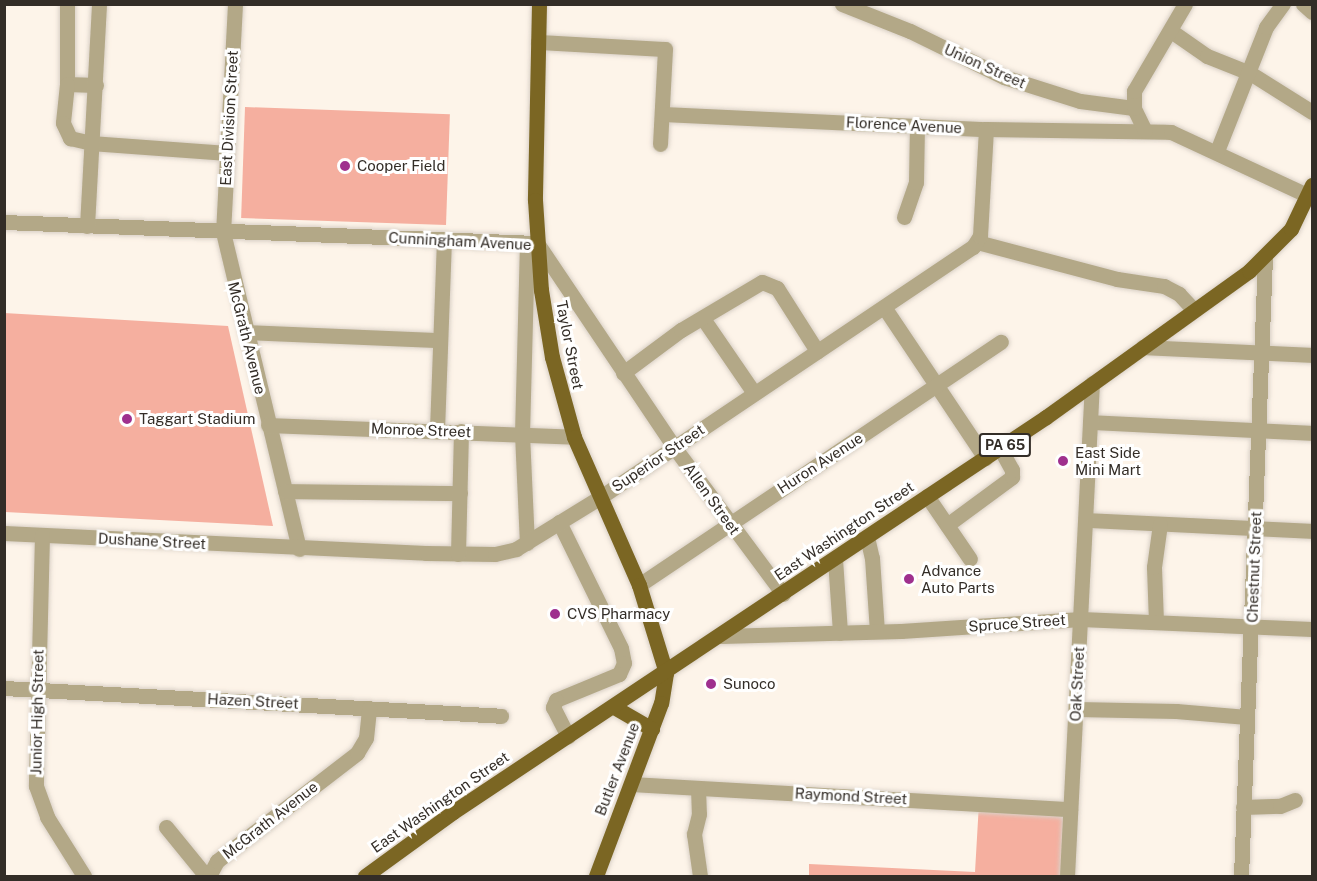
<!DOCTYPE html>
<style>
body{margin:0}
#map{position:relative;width:1317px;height:881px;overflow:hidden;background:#fdf4e9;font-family:"Public Sans",sans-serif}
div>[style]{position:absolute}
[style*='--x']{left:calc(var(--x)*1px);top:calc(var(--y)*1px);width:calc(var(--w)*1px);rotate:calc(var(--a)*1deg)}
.green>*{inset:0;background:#f5af9f;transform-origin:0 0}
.roads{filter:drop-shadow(0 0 2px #d9d0c6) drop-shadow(0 0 2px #d9d0c6)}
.minor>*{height:15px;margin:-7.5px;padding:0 7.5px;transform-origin:7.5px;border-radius:7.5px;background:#b3a887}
.major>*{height:15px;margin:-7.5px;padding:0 7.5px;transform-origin:7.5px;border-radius:7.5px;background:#7b6623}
.dots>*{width:16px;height:16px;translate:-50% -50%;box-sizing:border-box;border:3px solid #fff;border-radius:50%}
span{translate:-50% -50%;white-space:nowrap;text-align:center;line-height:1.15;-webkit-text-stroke:6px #fff;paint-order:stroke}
.shield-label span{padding:2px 4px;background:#fff;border:2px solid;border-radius:4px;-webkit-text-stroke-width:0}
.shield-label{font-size:14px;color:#332d27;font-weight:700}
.street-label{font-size:15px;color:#332d27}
.poi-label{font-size:15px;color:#332d27}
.left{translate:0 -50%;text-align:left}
.frame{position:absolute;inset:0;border:6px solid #332d27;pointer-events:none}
</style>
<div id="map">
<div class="green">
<i style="left:245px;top:107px;width:205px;height:111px;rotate:2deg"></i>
<i style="clip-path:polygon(4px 313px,228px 326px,273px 526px,5px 512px)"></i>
<i style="clip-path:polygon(979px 803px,1070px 809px,1067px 876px,809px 876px,809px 864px,975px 872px)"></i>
</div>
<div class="roads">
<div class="minor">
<i style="--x:67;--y:4;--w:80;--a:90"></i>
<i style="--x:67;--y:84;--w:29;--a:2"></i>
<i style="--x:235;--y:4;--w:228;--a:93"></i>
<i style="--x:223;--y:232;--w:326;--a:76.5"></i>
<i style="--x:842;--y:4;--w:73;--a:21.7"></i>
<i style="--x:910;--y:31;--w:105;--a:26.1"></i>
<i style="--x:1004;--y:77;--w:80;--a:17.5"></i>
<i style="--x:1080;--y:101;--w:54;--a:7.4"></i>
<i style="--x:1303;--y:4;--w:12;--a:42"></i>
<i style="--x:1171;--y:31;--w:44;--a:34.8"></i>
<i style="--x:1207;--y:56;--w:46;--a:21.6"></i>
<i style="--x:1250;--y:73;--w:73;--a:32.2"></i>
<i style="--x:538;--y:42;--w:127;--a:3.2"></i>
<i style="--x:665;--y:49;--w:95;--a:93"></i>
<i style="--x:67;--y:84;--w:39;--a:96"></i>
<i style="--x:63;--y:123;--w:17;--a:65"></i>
<i style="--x:70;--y:138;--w:22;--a:13"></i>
<i style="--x:91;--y:143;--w:136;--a:4.2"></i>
<i style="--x:663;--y:114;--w:323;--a:2.7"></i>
<i style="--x:986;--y:129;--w:185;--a:0.9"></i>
<i style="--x:1171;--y:132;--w:150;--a:24.9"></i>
<i style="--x:1145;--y:131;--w:25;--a:-116"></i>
<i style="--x:1134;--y:108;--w:17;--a:-90"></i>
<i style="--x:1134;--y:91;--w:101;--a:-59.6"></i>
<i style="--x:1217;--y:151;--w:133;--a:-68.4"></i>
<i style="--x:1266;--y:27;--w:29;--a:-54"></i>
<i style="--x:904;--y:217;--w:37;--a:-71"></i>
<i style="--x:916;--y:182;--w:57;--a:-89"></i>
<i style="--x:4;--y:222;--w:533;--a:2.26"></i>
<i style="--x:537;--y:243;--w:246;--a:56.1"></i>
<i style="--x:674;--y:447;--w:183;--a:53.4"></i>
<i style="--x:87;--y:226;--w:222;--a:-86.9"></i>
<i style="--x:977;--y:242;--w:145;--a:14.8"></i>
<i style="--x:1117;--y:279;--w:48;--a:8.5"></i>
<i style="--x:1164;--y:286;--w:17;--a:28"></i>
<i style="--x:1179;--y:294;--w:22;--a:47"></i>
<i style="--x:527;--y:243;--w:191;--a:91.5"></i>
<i style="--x:522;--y:434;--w:109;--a:87.4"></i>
<i style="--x:884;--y:307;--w:182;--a:56.2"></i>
<i style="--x:704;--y:320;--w:88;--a:55.6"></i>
<i style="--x:246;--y:332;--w:194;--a:2.4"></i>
<i style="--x:1143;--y:347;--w:169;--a:2.7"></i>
<i style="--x:623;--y:373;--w:72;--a:-36.6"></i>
<i style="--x:681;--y:330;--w:94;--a:-30.7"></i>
<i style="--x:762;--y:282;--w:16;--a:22"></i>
<i style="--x:777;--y:288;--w:75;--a:57.6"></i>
<i style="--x:1090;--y:422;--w:222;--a:2.8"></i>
<i style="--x:268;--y:425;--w:306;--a:2.2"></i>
<i style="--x:437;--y:430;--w:191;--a:-87.9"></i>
<i style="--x:285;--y:491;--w:175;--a:0.7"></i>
<i style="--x:927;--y:496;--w:76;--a:55.7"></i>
<i style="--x:1087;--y:520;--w:225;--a:2.8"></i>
<i style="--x:559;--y:522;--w:140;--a:63.8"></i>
<i style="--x:621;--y:648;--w:15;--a:79"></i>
<i style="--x:624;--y:663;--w:12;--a:114"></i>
<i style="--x:619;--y:674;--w:68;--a:157.6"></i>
<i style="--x:556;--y:700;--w:8;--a:113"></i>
<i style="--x:553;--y:707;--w:33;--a:63"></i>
<i style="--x:947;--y:525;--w:81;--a:-36.4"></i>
<i style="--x:1012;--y:477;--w:7;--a:-90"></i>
<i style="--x:1012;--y:470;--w:25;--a:-119"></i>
<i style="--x:4;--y:533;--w:422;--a:2.7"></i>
<i style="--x:426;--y:553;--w:69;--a:0.8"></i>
<i style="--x:495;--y:554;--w:22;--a:-13"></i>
<i style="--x:516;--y:549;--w:97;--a:-31.6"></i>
<i style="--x:599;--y:498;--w:450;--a:-33.9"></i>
<i style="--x:973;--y:247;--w:13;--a:-58"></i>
<i style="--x:980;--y:236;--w:107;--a:-86.8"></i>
<i style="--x:42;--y:535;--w:251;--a:91.4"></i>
<i style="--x:36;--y:786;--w:33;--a:70"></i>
<i style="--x:47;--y:817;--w:70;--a:57.9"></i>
<i style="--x:867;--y:537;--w:22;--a:77"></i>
<i style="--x:872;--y:558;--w:73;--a:86.1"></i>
<i style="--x:458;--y:554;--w:123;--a:-88.6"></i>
<i style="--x:835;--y:559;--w:74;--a:86.1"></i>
<i style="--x:639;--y:585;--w:436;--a:-33.9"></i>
<i style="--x:1156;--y:622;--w:55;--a:-92.1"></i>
<i style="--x:1154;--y:567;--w:43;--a:-82.1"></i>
<i style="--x:721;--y:636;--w:180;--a:-1.6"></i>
<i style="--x:901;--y:631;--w:180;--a:-3.8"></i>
<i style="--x:1081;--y:619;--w:231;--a:2.5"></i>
<i style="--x:4;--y:688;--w:498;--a:3.2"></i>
<i style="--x:1076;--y:709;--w:100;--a:1.1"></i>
<i style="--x:1176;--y:711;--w:71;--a:4.8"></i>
<i style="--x:631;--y:784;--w:440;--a:3.3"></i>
<i style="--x:698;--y:788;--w:26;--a:88"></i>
<i style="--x:699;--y:814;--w:21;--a:104"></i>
<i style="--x:694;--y:834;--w:42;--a:81.9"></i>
<i style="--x:1243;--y:807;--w:37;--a:-2"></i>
<i style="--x:1280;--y:806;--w:16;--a:-22"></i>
<i style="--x:166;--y:827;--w:63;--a:50.8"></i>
<i style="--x:209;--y:876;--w:17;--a:-62"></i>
<i style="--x:217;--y:861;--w:177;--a:-37.6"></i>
<i style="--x:357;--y:753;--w:17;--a:-59"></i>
<i style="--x:366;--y:738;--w:30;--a:-84"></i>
<i style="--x:1067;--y:876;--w:493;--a:-87.1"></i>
<i style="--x:1241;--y:876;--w:618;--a:-87.78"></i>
</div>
<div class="major">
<i style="--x:539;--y:4;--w:196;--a:91.2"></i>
<i style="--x:535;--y:200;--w:90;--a:86.2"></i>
<i style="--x:541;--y:290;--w:68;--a:80.7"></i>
<i style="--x:552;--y:357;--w:83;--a:74.6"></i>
<i style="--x:574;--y:437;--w:162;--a:66.3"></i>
<i style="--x:639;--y:585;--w:92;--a:72.9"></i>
<i style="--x:666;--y:673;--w:30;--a:99"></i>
<i style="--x:661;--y:703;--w:185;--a:110.6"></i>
<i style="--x:614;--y:707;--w:44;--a:30.1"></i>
<i style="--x:365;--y:876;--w:109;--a:-36"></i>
<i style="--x:453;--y:812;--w:713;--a:-33.67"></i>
<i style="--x:1046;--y:417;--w:250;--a:-35.7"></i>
<i style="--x:1249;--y:271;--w:59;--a:-45"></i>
<i style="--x:1291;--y:229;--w:49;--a:-64.5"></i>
</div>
</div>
<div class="dots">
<i style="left:345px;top:166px;background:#9f308e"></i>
<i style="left:127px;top:419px;background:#9f308e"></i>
<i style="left:1063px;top:461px;background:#9f308e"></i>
<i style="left:909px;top:579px;background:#9f308e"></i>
<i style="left:555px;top:614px;background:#9f308e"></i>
<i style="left:711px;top:684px;background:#9f308e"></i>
</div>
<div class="shield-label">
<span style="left:1005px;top:445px">PA 65</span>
</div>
<div class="street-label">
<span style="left:985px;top:66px;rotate:24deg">Union Street</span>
<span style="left:229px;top:118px;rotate:-87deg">East Division Street</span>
<span style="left:904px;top:125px;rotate:3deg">Florence Avenue</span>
<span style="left:460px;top:241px;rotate:3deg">Cunningham Avenue</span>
<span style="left:247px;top:338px;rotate:76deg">McGrath Avenue</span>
<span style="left:570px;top:345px;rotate:79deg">Taylor Street</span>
<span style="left:421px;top:430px;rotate:2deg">Monroe Street</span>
<span style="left:658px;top:458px;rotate:-34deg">Superior Street</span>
<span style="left:820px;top:463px;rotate:-33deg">Huron Avenue</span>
<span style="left:712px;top:499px;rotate:54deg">Allen Street</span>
<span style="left:844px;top:531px;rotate:-34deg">East Washington Street</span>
<span style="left:152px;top:541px;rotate:3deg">Dushane Street</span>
<span style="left:1254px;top:567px;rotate:-88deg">Chestnut Street</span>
<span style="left:1017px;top:623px;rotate:-4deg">Spruce Street</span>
<span style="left:1077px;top:684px;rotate:-87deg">Oak Street</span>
<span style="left:253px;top:701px;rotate:3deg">Hazen Street</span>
<span style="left:37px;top:712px;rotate:-89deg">Junior High Street</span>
<span style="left:617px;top:769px;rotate:-69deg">Butler Avenue</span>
<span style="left:851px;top:796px;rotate:3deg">Raymond Street</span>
<span style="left:440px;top:802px;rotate:-35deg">East Washington Street</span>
<span style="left:270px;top:820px;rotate:-38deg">McGrath Avenue</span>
</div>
<div class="poi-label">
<span class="left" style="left:357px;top:166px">Cooper Field</span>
<span class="left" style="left:139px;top:419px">Taggart Stadium</span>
<span class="left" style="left:1075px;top:461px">East Side<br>Mini Mart</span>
<span class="left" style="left:921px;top:579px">Advance<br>Auto Parts</span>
<span class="left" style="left:567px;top:614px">CVS Pharmacy</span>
<span class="left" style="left:723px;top:684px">Sunoco</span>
</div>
<div class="frame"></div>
</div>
